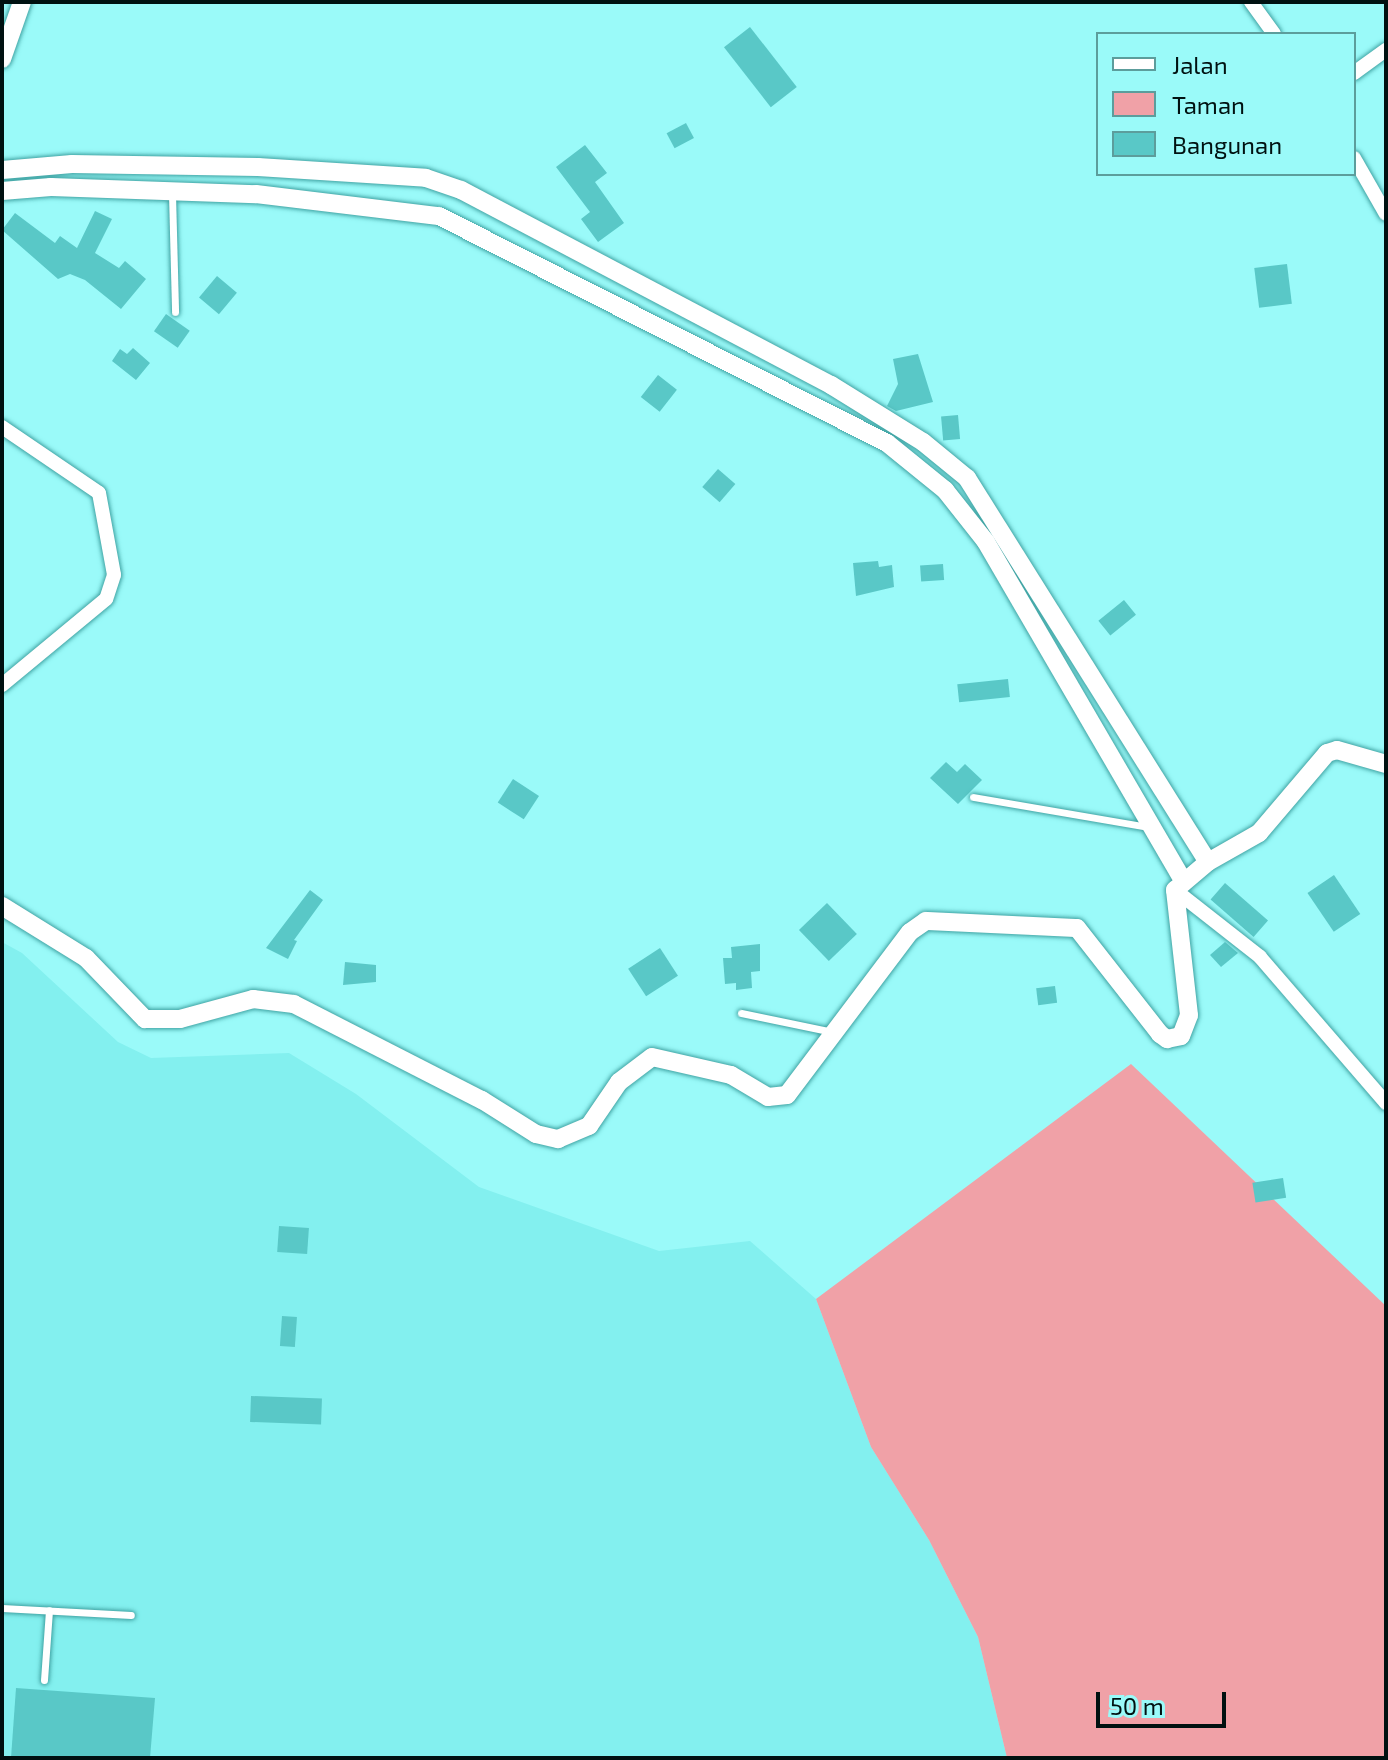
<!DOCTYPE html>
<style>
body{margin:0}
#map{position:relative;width:1388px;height:1760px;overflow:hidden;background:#9afaf9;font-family:"Exo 2",sans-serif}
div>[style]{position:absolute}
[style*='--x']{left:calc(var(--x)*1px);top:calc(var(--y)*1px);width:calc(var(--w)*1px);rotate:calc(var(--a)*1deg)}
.built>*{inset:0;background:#83f0ef}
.green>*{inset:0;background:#f0a1a7}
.building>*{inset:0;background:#59c8c7;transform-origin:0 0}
.roads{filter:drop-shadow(0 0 2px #40a3a3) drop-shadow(0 0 2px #40a3a3)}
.lane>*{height:7px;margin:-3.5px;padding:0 3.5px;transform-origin:3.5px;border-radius:3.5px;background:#fff}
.street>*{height:14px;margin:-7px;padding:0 7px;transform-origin:7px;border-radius:7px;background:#fff}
.secondary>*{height:18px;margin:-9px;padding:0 9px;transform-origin:9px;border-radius:9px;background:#fff}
span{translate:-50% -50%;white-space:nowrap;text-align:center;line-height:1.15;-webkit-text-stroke:7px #9afaf9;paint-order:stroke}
.frame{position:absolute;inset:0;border:4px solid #011;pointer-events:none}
.legend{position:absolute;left:1096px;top:32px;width:260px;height:144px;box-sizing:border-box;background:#9afaf9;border:2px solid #5c9d9c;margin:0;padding:10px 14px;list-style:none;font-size:24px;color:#011}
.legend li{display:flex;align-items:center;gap:16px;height:40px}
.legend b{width:40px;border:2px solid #5c9d9c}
.scale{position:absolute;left:1096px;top:1692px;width:130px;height:36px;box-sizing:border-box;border:4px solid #011;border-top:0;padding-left:10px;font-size:24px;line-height:28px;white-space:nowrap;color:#011;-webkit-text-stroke:6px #9afaf9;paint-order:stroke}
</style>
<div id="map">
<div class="built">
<i style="clip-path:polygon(2px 942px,22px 953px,118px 1042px,151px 1058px,289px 1053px,356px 1094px,479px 1187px,659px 1251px,750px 1241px,816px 1299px,871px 1447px,929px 1540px,978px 1637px,1007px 1758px,2px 1758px)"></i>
</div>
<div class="green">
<i style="clip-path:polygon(1131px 1064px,1386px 1306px,1386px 1758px,1007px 1758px,978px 1637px,929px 1540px,871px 1447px,816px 1299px)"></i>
</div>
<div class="building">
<i style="left:750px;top:27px;width:76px;height:33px;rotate:52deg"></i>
<i style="left:686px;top:123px;width:17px;height:22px;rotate:62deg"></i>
<i style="clip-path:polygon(585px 145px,607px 173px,595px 182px,624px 223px,598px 242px,581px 219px,590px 212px,556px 167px)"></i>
<i style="clip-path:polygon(95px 211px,112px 219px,95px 253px,119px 268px,125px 261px,146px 279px,121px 309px,85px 280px,70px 274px,58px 279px,2px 230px,15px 213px,55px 243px,60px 236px,77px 248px)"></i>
<i style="left:1287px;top:264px;width:40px;height:33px;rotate:83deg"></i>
<i style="left:217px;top:276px;width:26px;height:28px;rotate:40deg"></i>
<i style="left:166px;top:314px;width:29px;height:21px;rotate:35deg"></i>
<i style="clip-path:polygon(133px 348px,150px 363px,136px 380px,112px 361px,120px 349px,127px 354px)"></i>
<i style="clip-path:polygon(918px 354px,933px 402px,896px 411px,887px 406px,898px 384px,893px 359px)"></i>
<i style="left:658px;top:375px;width:24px;height:28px;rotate:38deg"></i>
<i style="left:958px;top:415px;width:24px;height:17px;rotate:85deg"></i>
<i style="left:718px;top:469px;width:23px;height:24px;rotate:41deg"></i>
<i style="clip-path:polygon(878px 561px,879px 567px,892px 565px,894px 587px,856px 596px,853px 563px)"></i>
<i style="left:943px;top:564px;width:16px;height:23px;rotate:86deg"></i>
<i style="left:1124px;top:600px;width:19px;height:33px;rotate:51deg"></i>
<i style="left:1008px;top:679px;width:18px;height:51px;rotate:84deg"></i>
<i style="clip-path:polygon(946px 762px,957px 772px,965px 764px,982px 780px,958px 804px,930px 778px)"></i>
<i style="left:513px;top:779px;width:31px;height:28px;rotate:33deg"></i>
<i style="left:1334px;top:875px;width:47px;height:32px;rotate:56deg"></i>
<i style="left:1225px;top:883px;width:57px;height:22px;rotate:41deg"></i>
<i style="clip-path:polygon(310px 890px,323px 900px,294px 940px,297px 941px,288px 959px,266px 948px)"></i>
<i style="left:827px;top:903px;width:43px;height:39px;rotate:46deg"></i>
<i style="clip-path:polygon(1225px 942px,1238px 953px,1221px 967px,1210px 955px)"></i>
<i style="clip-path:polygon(760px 944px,760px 971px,751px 972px,752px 988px,736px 990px,736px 983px,725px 984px,723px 958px,732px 958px,731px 947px)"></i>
<i style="left:660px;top:948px;width:33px;height:38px;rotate:57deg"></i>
<i style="clip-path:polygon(345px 962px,376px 965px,376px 982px,343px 985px)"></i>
<i style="left:1055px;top:986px;width:17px;height:19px;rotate:83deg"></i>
<i style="left:1283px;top:1178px;width:20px;height:31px;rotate:81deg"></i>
<i style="left:279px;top:1226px;width:30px;height:26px;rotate:4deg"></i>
<i style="left:282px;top:1316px;width:15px;height:30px;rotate:4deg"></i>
<i style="left:251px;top:1396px;width:71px;height:26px;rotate:2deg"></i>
<i style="clip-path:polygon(16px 1688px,155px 1698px,150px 1758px,11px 1758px)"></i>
</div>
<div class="roads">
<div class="lane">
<i style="--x:172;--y:194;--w:118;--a:88.5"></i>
<i style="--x:973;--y:797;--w:178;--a:9.7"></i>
<i style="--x:741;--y:1013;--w:94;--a:11.7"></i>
<i style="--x:2;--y:1608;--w:129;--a:3.1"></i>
<i style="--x:44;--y:1680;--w:70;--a:-85.9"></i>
</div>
<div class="street">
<i style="--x:1251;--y:2;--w:39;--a:54"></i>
<i style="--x:1354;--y:73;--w:39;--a:-36"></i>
<i style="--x:1354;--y:158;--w:64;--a:60.3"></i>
<i style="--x:2;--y:427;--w:117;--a:34.2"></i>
<i style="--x:99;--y:493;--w:83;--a:79.6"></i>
<i style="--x:114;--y:575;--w:25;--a:108"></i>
<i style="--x:106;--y:599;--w:135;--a:140.4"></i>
<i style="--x:1175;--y:890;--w:108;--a:38.2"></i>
<i style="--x:1260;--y:957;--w:193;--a:49.2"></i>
</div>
<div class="secondary">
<i style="--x:2;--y:59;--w:60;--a:-70.7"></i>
<i style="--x:2;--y:170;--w:70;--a:-4.9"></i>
<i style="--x:72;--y:164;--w:186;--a:0.9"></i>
<i style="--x:258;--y:167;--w:168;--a:3.7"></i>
<i style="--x:426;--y:178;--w:37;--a:19"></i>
<i style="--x:461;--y:190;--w:418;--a:27.8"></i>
<i style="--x:831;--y:385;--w:108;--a:31.8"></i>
<i style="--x:923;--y:442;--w:57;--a:39.3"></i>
<i style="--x:967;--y:478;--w:453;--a:57.9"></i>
<i style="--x:2;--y:191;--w:49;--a:-4.7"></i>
<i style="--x:51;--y:187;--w:205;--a:2"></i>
<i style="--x:256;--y:194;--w:184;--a:6.9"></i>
<i style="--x:439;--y:216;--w:502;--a:26.87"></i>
<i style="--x:887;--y:443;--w:75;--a:39"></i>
<i style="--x:945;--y:490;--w:66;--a:51.7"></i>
<i style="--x:986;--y:542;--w:392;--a:59.8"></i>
<i style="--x:2;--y:906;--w:99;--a:31.8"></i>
<i style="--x:86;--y:958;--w:85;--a:46"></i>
<i style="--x:145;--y:1019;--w:35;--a:0"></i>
<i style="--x:180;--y:1019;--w:76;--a:-15.3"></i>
<i style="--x:253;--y:999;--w:41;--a:7"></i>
<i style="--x:294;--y:1004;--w:211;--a:27.1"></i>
<i style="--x:482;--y:1100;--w:64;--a:32.2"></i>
<i style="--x:536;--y:1134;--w:23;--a:13"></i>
<i style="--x:558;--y:1139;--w:34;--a:-23"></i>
<i style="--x:589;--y:1126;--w:53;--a:-55.7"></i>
<i style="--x:619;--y:1082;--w:41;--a:-37.1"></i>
<i style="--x:652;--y:1057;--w:81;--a:12.8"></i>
<i style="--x:731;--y:1075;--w:43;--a:30.7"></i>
<i style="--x:768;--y:1097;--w:19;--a:-6"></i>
<i style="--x:787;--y:1095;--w:204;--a:-53"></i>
<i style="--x:910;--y:932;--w:19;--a:-35"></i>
<i style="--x:926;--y:921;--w:151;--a:2.7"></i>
<i style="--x:1077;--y:928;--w:135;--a:51.9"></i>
<i style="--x:1160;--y:1034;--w:9;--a:36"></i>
<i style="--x:1167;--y:1039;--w:14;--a:-12"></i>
<i style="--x:1181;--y:1036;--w:22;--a:-69"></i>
<i style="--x:1189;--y:1015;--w:126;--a:-96.4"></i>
<i style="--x:1175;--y:890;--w:43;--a:-40.3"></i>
<i style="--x:1208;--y:862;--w:59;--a:-29.6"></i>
<i style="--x:1259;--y:833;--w:105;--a:-49.6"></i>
<i style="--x:1327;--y:753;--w:10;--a:-17"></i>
<i style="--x:1337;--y:750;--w:51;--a:15.9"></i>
</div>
</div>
<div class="frame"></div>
<ul class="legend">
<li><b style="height:10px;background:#fff"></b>Jalan</li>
<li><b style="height:22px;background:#f0a1a7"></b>Taman</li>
<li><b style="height:22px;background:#59c8c7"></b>Bangunan</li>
</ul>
<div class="scale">50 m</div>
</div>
